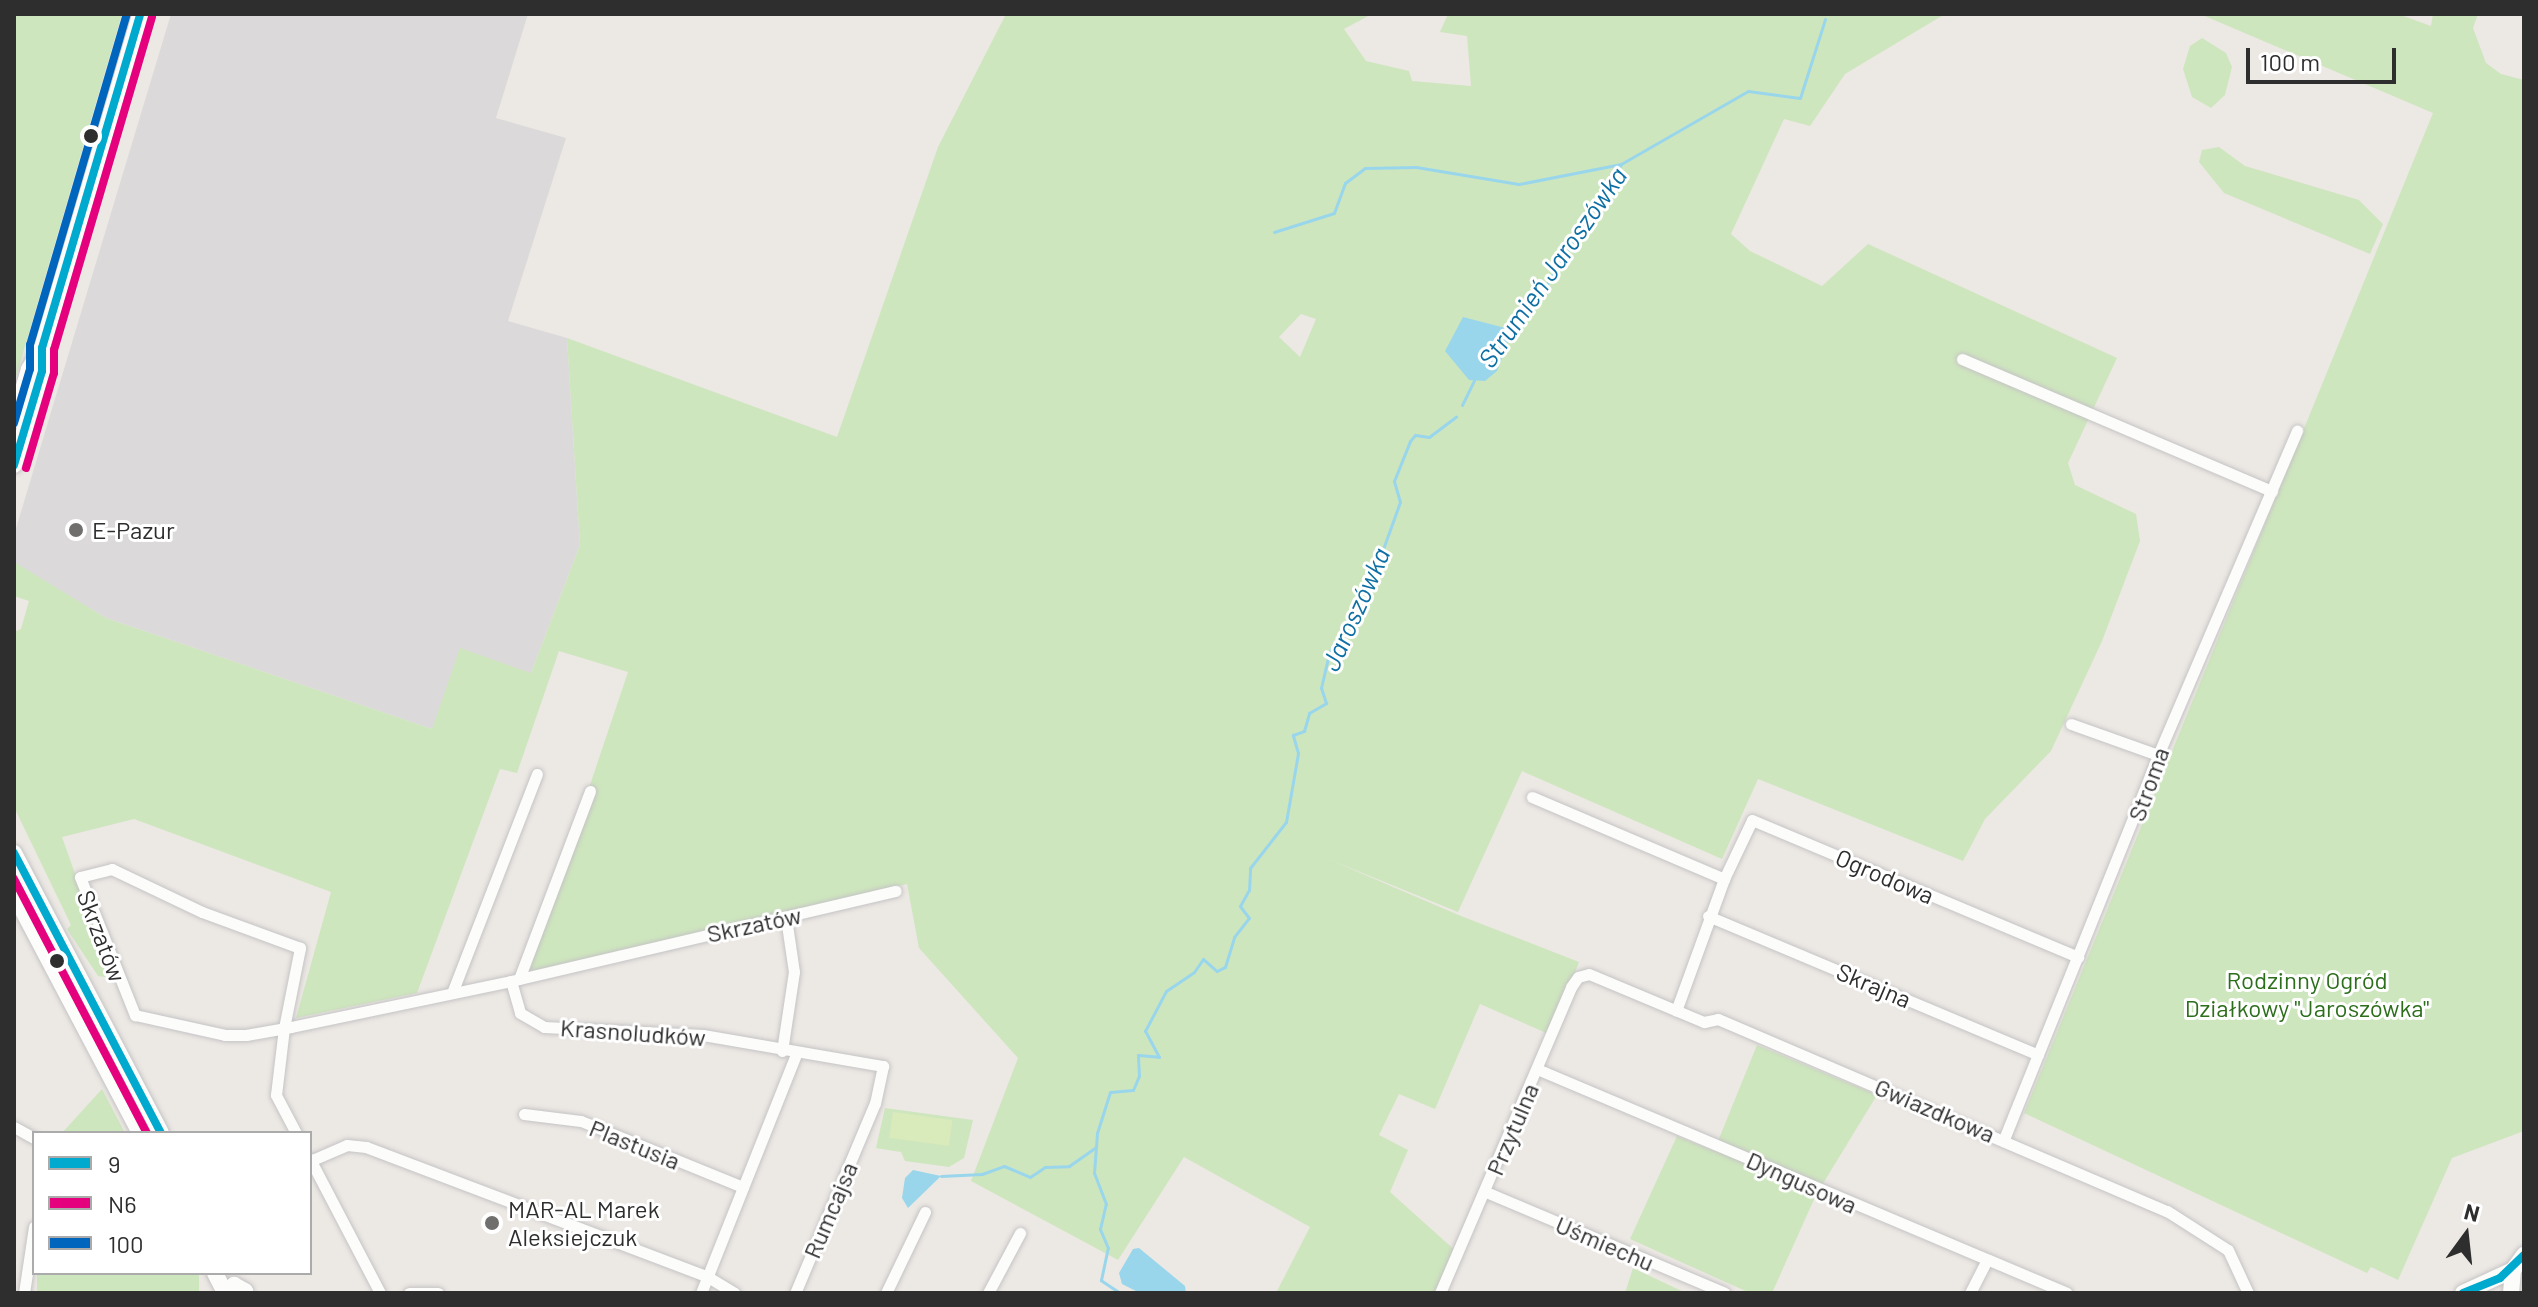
<!DOCTYPE html>
<meta charset="utf-8">
<style>
body{margin:0}
#map{position:relative;width:2538px;height:1307px;overflow:hidden;background:#ece8e4;font-family:Barlow,sans-serif}
div>[style]{position:absolute}
[style*='--x']{left:calc(var(--x)*1px);top:calc(var(--y)*1px);width:calc(var(--w)*1px);rotate:calc(var(--a)*1deg)}
.industrial>*{inset:0;background:#dcd9db}
.green>*{inset:0;background:#cee6be;transform-origin:0 0}
.pitch>*{inset:0;background:#d9eabb;transform-origin:0 0}
.water>*{inset:0;background:#99d6ec}
.stream>*{height:3px;margin:-1.5px;padding:0 1.5px;transform-origin:1.5px;border-radius:1.5px;background:#99d6ec}
.roads{filter:drop-shadow(0 0 2px #c5c4c5) drop-shadow(0 0 2px #c5c4c5)}
.street>*{height:11px;margin:-5.5px;padding:0 5.5px;transform-origin:5.5px;border-radius:5.5px;background:#fcfcfb}
.secondary>*{height:16px;margin:-8px;padding:0 8px;transform-origin:8px;border-radius:8px;background:#fcfcfb}
.bus-1>*{height:8px;margin:-4px;padding:0 4px;transform-origin:4px;border-radius:4px;background:#00a9ce}
.bus-2>*{height:8px;margin:-4px;padding:0 4px;transform-origin:4px;border-radius:4px;background:#e5007d}
.bus-3>*{height:8px;margin:-4px;padding:0 4px;transform-origin:4px;border-radius:4px;background:#0065bd}
.dots>*{width:22px;height:22px;translate:-50% -50%;box-sizing:border-box;border:4px solid #fff;border-radius:50%}
span{translate:-50% -50%;white-space:nowrap;text-align:center;line-height:1.15;-webkit-text-stroke:6px #fff;paint-order:stroke}
.poi-label{font-size:24px;color:#2e2e2e}
.left{translate:0 -50%;text-align:left}
.street-label{font-size:24px;color:#2e2e2e}
.park-label{font-size:24px;color:#2c6e1b}
.water-label{font-size:26px;color:#0d6fa3;font-style:italic}
.frame{position:absolute;inset:0;border:16px solid #2e2e2e;pointer-events:none}
.legend{position:absolute;left:32px;top:1131px;width:280px;height:144px;box-sizing:border-box;background:#fff;border:2px solid #ababab;margin:0;padding:10px 14px;list-style:none;font-size:24px;color:#2e2e2e}
.legend li{display:flex;align-items:center;gap:16px;height:40px}
.legend b{width:40px;border:2px solid #ababab}
.north{position:absolute;left:2426px;top:1195px;width:80px;height:80px;-webkit-text-stroke:6px #fff;paint-order:stroke;rotate:15deg;font-size:22px;font-weight:700;line-height:32px;text-align:center;color:#2e2e2e}
.north::after{content:'';display:block;margin:auto;width:28px;height:36px;background:#2e2e2e;clip-path:polygon(50% 0,100% 100%,50% 72%,0 100%)}
.scale{position:absolute;left:2246px;top:48px;width:150px;height:36px;box-sizing:border-box;border:4px solid #2e2e2e;border-top:0;padding-left:10px;font-size:24px;line-height:28px;white-space:nowrap;color:#2e2e2e;-webkit-text-stroke:6px #fff;paint-order:stroke}
</style>
<div id="map">
<div class="industrial">
<i style="clip-path:polygon(171px 14px,528px 14px,496px 118px,566px 138px,508px 321px,567px 338px,580px 545px,531px 673px,432px 729px,106px 618px,14px 563px,14px 535px)"></i>
</div>
<div class="green">
<i style="clip-path:polygon(14px 14px,122px 14px,14px 384px)"></i>
<i style="clip-path:polygon(evenodd,1006px 14px,1372px 14px,1344px 29px,1366px 61px,1409px 71px,1412px 81px,1471px 86px,1467px 36px,1440px 32px,1448px 14px,1945px 14px,1845px 74px,1810px 126px,1784px 119px,1731px 234px,1750px 251px,1822px 286px,1868px 244px,2117px 358px,2068px 463px,2075px 485px,2136px 514px,2140px 541px,2102px 641px,2051px 751px,1985px 819px,1963px 861px,1758px 779px,1722px 859px,1522px 771px,1458px 912px,1328px 859px,1461px 916px,1579px 962px,1551px 1035px,1480px 1004px,1435px 1109px,1399px 1094px,1379px 1135px,1408px 1150px,1390px 1192px,1458px 1253px,1440px 1293px,1276px 1293px,1310px 1227px,1184px 1157px,1118px 1260px,971px 1181px,1018px 1058px,919px 948px,907px 884px,527px 972px,628px 672px,559px 651px,517px 773px,500px 769px,417px 993px,296px 1018px,331px 892px,134px 819px,62px 837px,109px 969px,105px 977px,98px 976px,67px 929px,71px 925px,14px 807px,14px 632px,21px 629px,29px 601px,14px 596px,16px 563px,106px 618px,432px 729px,460px 648px,531px 673px,580px 545px,567px 338px,837px 437px,938px 147px,1006px 14px,1301px 314px,1316px 319px,1300px 357px,1279px 337px,1301px 314px)"></i>
<i style="clip-path:polygon(2200px 14px,2398px 14px,2431px 26px,2433px 14px,2478px 14px,2473px 28px,2486px 63px,2501px 74px,2524px 80px,2524px 1131px,2452px 1158px,2398px 1280px,2371px 1267px,2367px 1273px,2024px 1113px,2433px 113px)"></i>
<i style="clip-path:polygon(2202px 38px,2226px 53px,2232px 67px,2225px 95px,2211px 108px,2192px 97px,2183px 69px,2190px 46px)"></i>
<i style="clip-path:polygon(2219px 147px,2245px 166px,2359px 200px,2383px 224px,2370px 254px,2224px 193px,2199px 162px,2202px 150px)"></i>
<i style="clip-path:polygon(1757px 1045px,1877px 1095px,1816px 1195px,1772px 1293px,1750px 1293px,1630px 1239px,1677px 1136px,1714px 1151px)"></i>
<i style="clip-path:polygon(102px 1089px,125px 1133px,62px 1133px)"></i>
<i style="clip-path:polygon(885px 1108px,973px 1120px,964px 1158px,949px 1167px,905px 1161px,901px 1152px,876px 1148px)"></i>
<i style="clip-path:polygon(1633px 1268px,1686px 1293px,1625px 1293px)"></i>
<i style="left:37px;top:1273px;width:162px;height:20px"></i>
</div>
<div class="pitch">
<i style="left:893px;top:1112px;width:60px;height:26px;rotate:8deg"></i>
</div>
<div class="water">
<i style="clip-path:polygon(1463px 317px,1513px 330px,1497px 371px,1485px 381px,1469px 380px,1445px 351px)"></i>
<i style="clip-path:polygon(913px 1170px,941px 1176px,908px 1208px,902px 1198px,905px 1178px)"></i>
<i style="clip-path:polygon(1139px 1248px,1185px 1286px,1186px 1293px,1140px 1293px,1122px 1284px,1119px 1273px,1133px 1249px)"></i>
</div>
<div class="stream">
<i style="--x:1274;--y:232;--w:63;--a:-17.6"></i>
<i style="--x:1334;--y:213;--w:32;--a:-70"></i>
<i style="--x:1345;--y:183;--w:25;--a:-37"></i>
<i style="--x:1365;--y:168;--w:51;--a:-1.1"></i>
<i style="--x:1416;--y:167;--w:104;--a:9.4"></i>
<i style="--x:1519;--y:184;--w:104;--a:-11.1"></i>
<i style="--x:1510;--y:333;--w:52;--a:-52"></i>
<i style="--x:1542;--y:292;--w:150;--a:-58.3"></i>
<i style="--x:1621;--y:164;--w:146;--a:-29.9"></i>
<i style="--x:1748;--y:91;--w:52;--a:7.7"></i>
<i style="--x:1800;--y:98;--w:83;--a:-72.4"></i>
<i style="--x:1462;--y:405;--w:28;--a:-64"></i>
<i style="--x:941;--y:1176;--w:41;--a:-2.8"></i>
<i style="--x:982;--y:1174;--w:23;--a:-20"></i>
<i style="--x:1004;--y:1166;--w:28;--a:23"></i>
<i style="--x:1030;--y:1177;--w:18;--a:-34"></i>
<i style="--x:1045;--y:1167;--w:24;--a:-2"></i>
<i style="--x:1069;--y:1166;--w:33;--a:-35"></i>
<i style="--x:1120;--y:1293;--w:23;--a:-146"></i>
<i style="--x:1101;--y:1280;--w:33;--a:-78"></i>
<i style="--x:1108;--y:1248;--w:21;--a:-113"></i>
<i style="--x:1100;--y:1229;--w:26;--a:-77"></i>
<i style="--x:1106;--y:1204;--w:33;--a:-111"></i>
<i style="--x:1094;--y:1173;--w:40;--a:-85.7"></i>
<i style="--x:1097;--y:1133;--w:43;--a:-72.4"></i>
<i style="--x:1110;--y:1092;--w:23;--a:-5"></i>
<i style="--x:1133;--y:1090;--w:15;--a:-67"></i>
<i style="--x:1139;--y:1076;--w:21;--a:-93"></i>
<i style="--x:1138;--y:1055;--w:21;--a:5"></i>
<i style="--x:1159;--y:1057;--w:30;--a:-118"></i>
<i style="--x:1145;--y:1031;--w:45;--a:-62.3"></i>
<i style="--x:1166;--y:991;--w:34;--a:-34"></i>
<i style="--x:1194;--y:972;--w:16;--a:-55"></i>
<i style="--x:1203;--y:959;--w:18;--a:41"></i>
<i style="--x:1217;--y:971;--w:9;--a:-27"></i>
<i style="--x:1225;--y:967;--w:31;--a:-73"></i>
<i style="--x:1234;--y:937;--w:24;--a:-52"></i>
<i style="--x:1249;--y:918;--w:15;--a:-127"></i>
<i style="--x:1240;--y:906;--w:18;--a:-61"></i>
<i style="--x:1249;--y:890;--w:22;--a:-87"></i>
<i style="--x:1250;--y:868;--w:58;--a:-52"></i>
<i style="--x:1286;--y:822;--w:70;--a:-80.1"></i>
<i style="--x:1298;--y:753;--w:19;--a:-106"></i>
<i style="--x:1293;--y:735;--w:12;--a:-20"></i>
<i style="--x:1304;--y:731;--w:19;--a:-74"></i>
<i style="--x:1309;--y:713;--w:20;--a:-30"></i>
<i style="--x:1326;--y:703;--w:16;--a:-108"></i>
<i style="--x:1321;--y:688;--w:36;--a:-77"></i>
<i style="--x:1329;--y:653;--w:102;--a:-61.4"></i>
<i style="--x:1378;--y:563;--w:65;--a:-70.2"></i>
<i style="--x:1400;--y:502;--w:22;--a:-106"></i>
<i style="--x:1394;--y:481;--w:43;--a:-68.2"></i>
<i style="--x:1410;--y:441;--w:8;--a:-50"></i>
<i style="--x:1415;--y:435;--w:14;--a:8"></i>
<i style="--x:1429;--y:437;--w:34;--a:-37"></i>
</div>
<div class="roads">
<div class="street">
<i style="--x:1962;--y:359;--w:337;--a:23.1"></i>
<i style="--x:2071;--y:724;--w:92;--a:19.6"></i>
<i style="--x:1532;--y:797;--w:209;--a:23.1"></i>
<i style="--x:1724;--y:879;--w:140;--a:110"></i>
<i style="--x:1724;--y:879;--w:65;--a:-64.6"></i>
<i style="--x:1752;--y:820;--w:354;--a:22.8"></i>
<i style="--x:1708;--y:916;--w:358;--a:22.8"></i>
<i style="--x:519;--y:979;--w:201;--a:-69.3"></i>
<i style="--x:511;--y:981;--w:33;--a:74"></i>
<i style="--x:520;--y:1013;--w:28;--a:30"></i>
<i style="--x:544;--y:1027;--w:159;--a:2.9"></i>
<i style="--x:703;--y:1035;--w:183;--a:9.8"></i>
<i style="--x:883;--y:1066;--w:38;--a:102"></i>
<i style="--x:875;--y:1103;--w:206;--a:112.8"></i>
<i style="--x:452;--y:993;--w:235;--a:-68.8"></i>
<i style="--x:782;--y:1051;--w:80;--a:-81.4"></i>
<i style="--x:794;--y:972;--w:55;--a:-98.4"></i>
<i style="--x:1537;--y:1069;--w:575;--a:22.91"></i>
<i style="--x:524;--y:1114;--w:57;--a:7"></i>
<i style="--x:581;--y:1121;--w:175;--a:22.2"></i>
<i style="--x:14;--y:1127;--w:23;--a:29"></i>
<i style="--x:296;--y:1133;--w:43;--a:-117.8"></i>
<i style="--x:276;--y:1095;--w:67;--a:-83.2"></i>
<i style="--x:284;--y:1028;--w:82;--a:-78.7"></i>
<i style="--x:300;--y:948;--w:104;--a:-159.8"></i>
<i style="--x:202;--y:912;--w:100;--a:-154.5"></i>
<i style="--x:112;--y:869;--w:33;--a:166"></i>
<i style="--x:80;--y:877;--w:149;--a:68.3"></i>
<i style="--x:135;--y:1015;--w:92;--a:12.5"></i>
<i style="--x:225;--y:1035;--w:21;--a:0"></i>
<i style="--x:246;--y:1035;--w:39;--a:-10"></i>
<i style="--x:284;--y:1028;--w:7;--a:-8"></i>
<i style="--x:291;--y:1027;--w:225;--a:-11.8"></i>
<i style="--x:511;--y:981;--w:395;--a:-13.2"></i>
<i style="--x:2004;--y:1139;--w:414;--a:-68.1"></i>
<i style="--x:2158;--y:755;--w:353;--a:-66.8"></i>
<i style="--x:310;--y:1159;--w:151;--a:62.4"></i>
<i style="--x:310;--y:1161;--w:40;--a:-23.4"></i>
<i style="--x:347;--y:1145;--w:19;--a:6"></i>
<i style="--x:366;--y:1147;--w:366;--a:20.8"></i>
<i style="--x:708;--y:1277;--w:31;--a:31"></i>
<i style="--x:1486;--y:1192;--w:259;--a:22.9"></i>
<i style="--x:24;--y:1293;--w:67;--a:-81.4"></i>
<i style="--x:409;--y:1293;--w:29;--a:0"></i>
<i style="--x:701;--y:1293;--w:257;--a:-68.3"></i>
<i style="--x:886;--y:1293;--w:90;--a:-64.3"></i>
<i style="--x:988;--y:1293;--w:68;--a:-61.9"></i>
<i style="--x:1440;--y:1293;--w:333;--a:-66.8"></i>
<i style="--x:1571;--y:987;--w:12;--a:-55"></i>
<i style="--x:1578;--y:977;--w:11;--a:-15"></i>
<i style="--x:1589;--y:974;--w:125;--a:22.7"></i>
<i style="--x:1704;--y:1022;--w:14;--a:-12"></i>
<i style="--x:1718;--y:1019;--w:488;--a:23.2"></i>
<i style="--x:2167;--y:1211;--w:72;--a:32.6"></i>
<i style="--x:2228;--y:1250;--w:47;--a:65.1"></i>
<i style="--x:1970;--y:1293;--w:37;--a:-63"></i>
</div>
<div class="secondary">
<i style="--x:14;--y:420;--w:53;--a:-73.6"></i>
<i style="--x:29;--y:369;--w:23;--a:-59"></i>
<i style="--x:14;--y:465;--w:98;--a:-73.4"></i>
<i style="--x:42;--y:371;--w:23;--a:-90"></i>
<i style="--x:42;--y:348;--w:348;--a:-73.6"></i>
<i style="--x:14;--y:853;--w:316;--a:62.3"></i>
<i style="--x:14;--y:894;--w:270;--a:62.2"></i>
<i style="--x:215;--y:1273;--w:22;--a:63"></i>
<i style="--x:227;--y:1293;--w:11;--a:-49"></i>
<i style="--x:234;--y:1285;--w:13;--a:29"></i>
<i style="--x:2463;--y:1293;--w:55;--a:-24.7"></i>
<i style="--x:2511;--y:1293;--w:23;--a:-85"></i>
<i style="--x:2513;--y:1270;--w:19;--a:-54"></i>
</div>
</div>
<div class="bus-1">
<i style="--x:14;--y:465;--w:98;--a:-73.4"></i>
<i style="--x:42;--y:371;--w:23;--a:-90"></i>
<i style="--x:42;--y:348;--w:348;--a:-73.6"></i>
<i style="--x:14;--y:853;--w:316;--a:62.3"></i>
<i style="--x:2463;--y:1293;--w:40;--a:-22"></i>
<i style="--x:2500;--y:1278;--w:33;--a:-44"></i>
</div>
<div class="bus-2">
<i style="--x:26;--y:468;--w:99;--a:-73.6"></i>
<i style="--x:54;--y:373;--w:23;--a:-90"></i>
<i style="--x:54;--y:350;--w:347;--a:-73.6"></i>
<i style="--x:14;--y:879;--w:287;--a:62.4"></i>
</div>
<div class="bus-3">
<i style="--x:14;--y:423;--w:56;--a:-73.5"></i>
<i style="--x:30;--y:369;--w:24;--a:-90"></i>
<i style="--x:30;--y:345;--w:345;--a:-73.7"></i>
</div>
<div class="dots">
<i style="left:91px;top:136px;background:#2e2e2e"></i>
<i style="left:76px;top:530px;background:#706f6e"></i>
<i style="left:57px;top:961px;background:#2e2e2e"></i>
<i style="left:492px;top:1223px;background:#706f6e"></i>
</div>
<div class="poi-label">
<span class="left" style="left:92px;top:530px">E-Pazur</span>
<span class="left" style="left:508px;top:1223px">MAR-AL Marek<br>Aleksiejczuk</span>
</div>
<div class="street-label">
<span style="left:2148px;top:784px;rotate:-70deg">Stroma</span>
<span style="left:1885px;top:876px;rotate:23deg">Ogrodowa</span>
<span style="left:754px;top:924px;rotate:-12deg">Skrzatów</span>
<span style="left:102px;top:936px;rotate:69deg">Skrzatów</span>
<span style="left:1874px;top:985px;rotate:23deg">Skrajna</span>
<span style="left:633px;top:1032px;rotate:4deg">Krasnoludków</span>
<span style="left:1935px;top:1110px;rotate:23deg">Gwiazdkowa</span>
<span style="left:1512px;top:1129px;rotate:-67deg">Przytulna</span>
<span style="left:635px;top:1144px;rotate:22deg">Plastusia</span>
<span style="left:1802px;top:1182px;rotate:24deg">Dyngusowa</span>
<span style="left:830px;top:1210px;rotate:-67deg">Rumcajsa</span>
<span style="left:1605px;top:1243px;rotate:23deg">Uśmiechu</span>
</div>
<div class="park-label">
<span style="left:2307px;top:994px">Rodzinny Ogród<br>Działkowy "Jaroszówka"</span>
</div>
<div class="water-label">
<span style="left:1552px;top:267px;rotate:-55deg">Strumień Jaroszówka</span>
<span style="left:1355px;top:609px;rotate:-66deg">Jaroszówka</span>
</div>
<div class="frame"></div>
<ul class="legend">
<li><b style="height:10px;background:#00a9ce"></b>9</li>
<li><b style="height:10px;background:#e5007d"></b>N6</li>
<li><b style="height:10px;background:#0065bd"></b>100</li>
</ul>
<div class="north">N</div>
<div class="scale">100 m</div>
</div>
